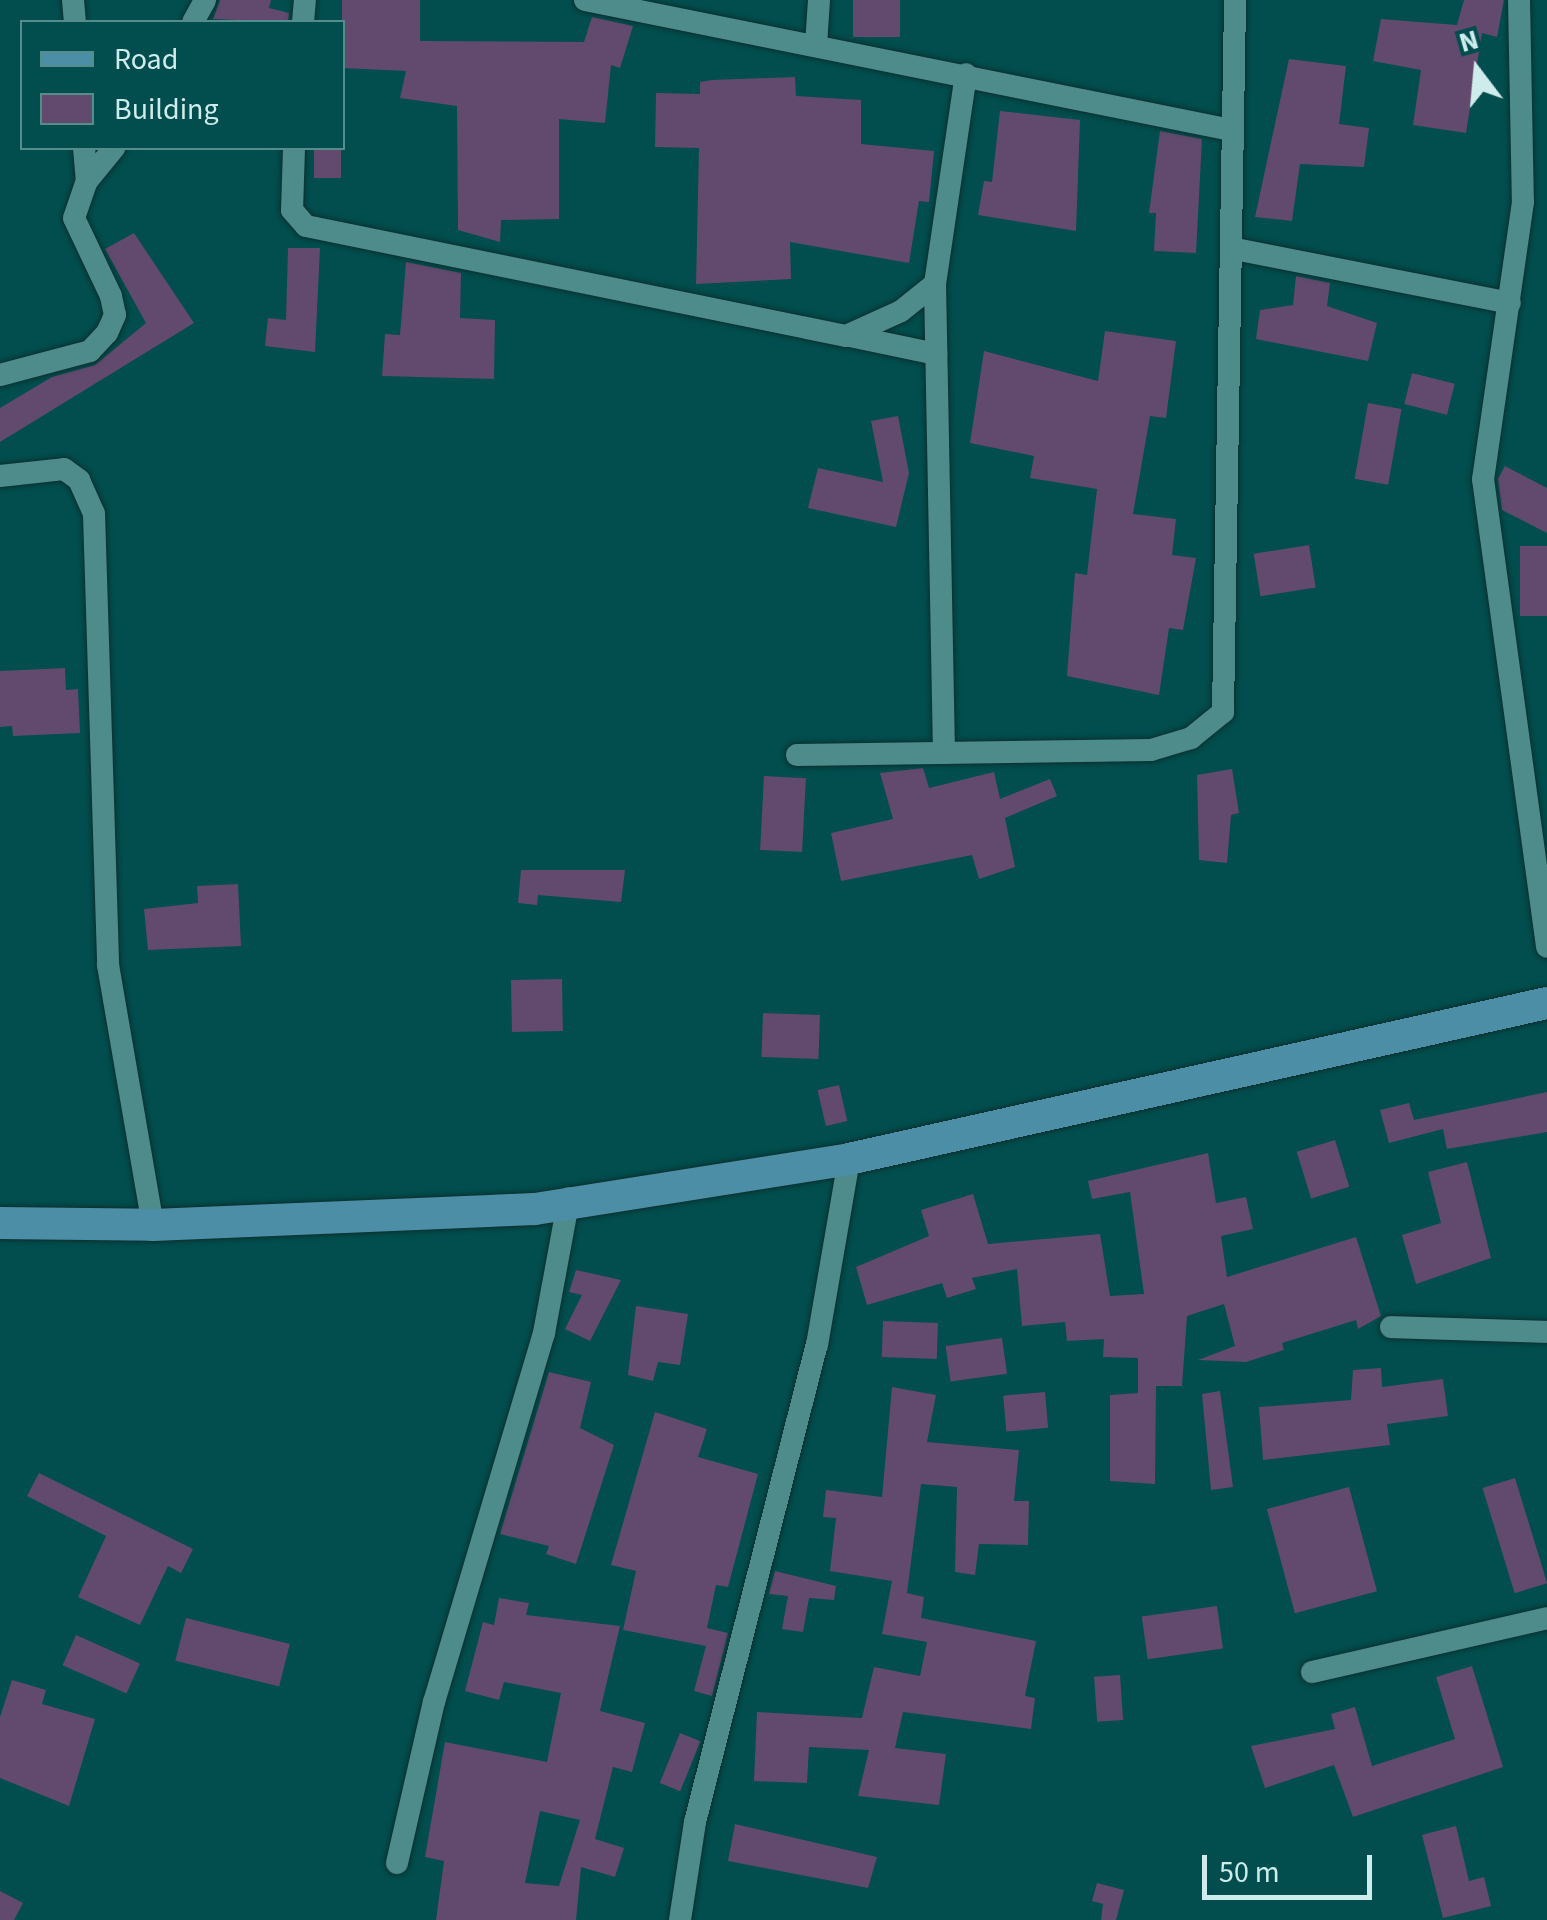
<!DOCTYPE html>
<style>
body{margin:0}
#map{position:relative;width:1547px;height:1920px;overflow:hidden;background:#024d4d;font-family:"Source Sans 3",sans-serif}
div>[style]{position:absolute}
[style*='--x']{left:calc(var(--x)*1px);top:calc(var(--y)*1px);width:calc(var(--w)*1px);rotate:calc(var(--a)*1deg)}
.building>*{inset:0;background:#624a6e;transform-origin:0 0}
.roads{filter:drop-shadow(0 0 2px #0d2f2f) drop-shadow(0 0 2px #0d2f2f)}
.street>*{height:22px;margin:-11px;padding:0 11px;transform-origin:11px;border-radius:11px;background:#4e8c8b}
.secondary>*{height:32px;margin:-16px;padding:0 16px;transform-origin:16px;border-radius:16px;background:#4d8ea7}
span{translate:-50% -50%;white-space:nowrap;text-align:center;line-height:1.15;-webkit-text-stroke:8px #024d4d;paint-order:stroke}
.legend{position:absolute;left:20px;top:20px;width:325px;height:130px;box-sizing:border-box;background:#024d4d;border:2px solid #548d8c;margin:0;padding:12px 18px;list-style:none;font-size:30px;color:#ceeceb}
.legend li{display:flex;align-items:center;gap:20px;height:50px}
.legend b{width:50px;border:2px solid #548d8c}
.north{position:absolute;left:1427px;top:20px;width:100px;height:100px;-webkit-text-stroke:8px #024d4d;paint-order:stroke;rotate:344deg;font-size:28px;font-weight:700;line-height:40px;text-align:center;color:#ceeceb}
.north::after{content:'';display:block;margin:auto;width:35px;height:45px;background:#ceeceb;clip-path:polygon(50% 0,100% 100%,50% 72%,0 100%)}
.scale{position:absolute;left:1202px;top:1855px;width:170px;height:45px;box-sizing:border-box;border:5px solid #ceeceb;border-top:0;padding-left:12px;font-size:30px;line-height:35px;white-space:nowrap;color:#ceeceb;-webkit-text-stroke:8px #024d4d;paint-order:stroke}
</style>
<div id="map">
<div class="building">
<i style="clip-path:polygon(220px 0,271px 0,269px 8px,289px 13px,288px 22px,213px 19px)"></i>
<i style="clip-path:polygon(342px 0,420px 0,420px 41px,584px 42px,592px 17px,633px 26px,620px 68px,611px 65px,605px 123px,559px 119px,559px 219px,501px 220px,500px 242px,458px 230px,457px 106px,400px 98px,406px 71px,342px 68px)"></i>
<i style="left:853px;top:0;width:47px;height:37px"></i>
<i style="clip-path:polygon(1464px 0,1504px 0,1497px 37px,1482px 33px,1466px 133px,1413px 125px,1421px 70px,1373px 61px,1381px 19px,1457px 25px)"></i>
<i style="clip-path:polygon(1289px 59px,1346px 66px,1339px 124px,1369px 128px,1364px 167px,1300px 164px,1292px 221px,1255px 217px)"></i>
<i style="clip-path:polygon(795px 77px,796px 96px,861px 100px,861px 144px,934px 151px,929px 202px,919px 201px,909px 263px,790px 242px,791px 279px,696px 284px,699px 148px,655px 147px,656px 93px,700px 94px,700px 82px,712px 80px)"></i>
<i style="clip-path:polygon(1000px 111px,1080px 120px,1076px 231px,978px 215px,984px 181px,992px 182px)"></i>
<i style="clip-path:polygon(1160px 131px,1202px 139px,1196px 253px,1154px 251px,1156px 213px,1149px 213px)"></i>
<i style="left:314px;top:148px;width:27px;height:30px"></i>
<i style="clip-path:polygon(134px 233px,194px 323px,0 442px,0 408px,52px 377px,95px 365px,146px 323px,105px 249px)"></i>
<i style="clip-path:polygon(288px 248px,320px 248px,315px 352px,265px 346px,268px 318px,286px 320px)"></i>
<i style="clip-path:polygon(406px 262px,461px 273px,460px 318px,495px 320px,494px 379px,382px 376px,385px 334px,400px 335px)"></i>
<i style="clip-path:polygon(1296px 276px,1330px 283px,1327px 306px,1377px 323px,1368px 361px,1256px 339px,1260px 310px,1293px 305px)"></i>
<i style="clip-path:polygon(1105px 331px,1176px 341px,1166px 418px,1150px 416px,1133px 514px,1176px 519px,1172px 555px,1196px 558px,1183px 630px,1169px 628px,1159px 695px,1067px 676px,1075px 573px,1087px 575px,1097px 489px,1030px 478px,1034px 456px,970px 443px,984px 351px,1098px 381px)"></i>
<i style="left:1412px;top:373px;width:44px;height:32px;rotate:14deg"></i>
<i style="left:1368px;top:403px;width:34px;height:77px;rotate:10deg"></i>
<i style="clip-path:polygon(898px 416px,909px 473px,896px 527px,808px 508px,818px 468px,883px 482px,871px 421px)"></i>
<i style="clip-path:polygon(1505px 466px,1547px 488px,1547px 533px,1502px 510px,1498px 479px)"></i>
<i style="left:1309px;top:545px;width:43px;height:56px;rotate:81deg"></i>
<i style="left:1547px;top:546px;width:70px;height:27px;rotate:90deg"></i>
<i style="clip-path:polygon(65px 668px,66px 690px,78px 689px,80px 733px,13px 736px,12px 726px,0 727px,0 671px)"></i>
<i style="clip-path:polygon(923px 768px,929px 788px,994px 772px,1000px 799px,1050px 779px,1057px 796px,1005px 818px,1015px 867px,979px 879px,972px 855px,841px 881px,831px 833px,893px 819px,880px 773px)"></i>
<i style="clip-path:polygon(1232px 769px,1239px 813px,1231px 815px,1227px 863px,1199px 860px,1197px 775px)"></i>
<i style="left:764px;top:776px;width:42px;height:74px;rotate:3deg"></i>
<i style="clip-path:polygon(521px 870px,625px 870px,621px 902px,538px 895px,537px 905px,518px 903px)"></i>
<i style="clip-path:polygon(238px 884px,241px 946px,148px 950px,144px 909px,198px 903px,197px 886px)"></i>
<i style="left:562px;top:979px;width:52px;height:51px;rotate:89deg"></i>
<i style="left:763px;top:1013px;width:57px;height:44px;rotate:2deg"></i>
<i style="left:839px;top:1085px;width:37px;height:22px;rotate:77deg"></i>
<i style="clip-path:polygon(1547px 1092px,1547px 1132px,1447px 1149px,1443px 1129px,1389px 1143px,1380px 1110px,1409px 1103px,1414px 1120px)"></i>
<i style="left:1335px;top:1140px;width:49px;height:40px;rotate:73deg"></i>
<i style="clip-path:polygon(1208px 1153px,1216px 1203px,1246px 1197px,1253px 1229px,1221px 1236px,1227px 1277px,1356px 1237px,1381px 1316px,1358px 1329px,1356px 1320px,1282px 1343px,1284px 1350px,1246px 1362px,1198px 1360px,1235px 1346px,1224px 1304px,1187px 1316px,1182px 1386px,1156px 1386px,1155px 1484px,1110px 1481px,1110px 1395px,1138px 1393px,1138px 1358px,1103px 1357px,1104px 1339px,1067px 1341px,1065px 1322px,1022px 1326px,1017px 1269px,972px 1278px,976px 1289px,947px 1298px,942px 1283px,867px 1305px,856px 1267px,929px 1236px,921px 1210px,973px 1194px,988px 1244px,1100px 1234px,1110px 1296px,1144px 1294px,1130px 1192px,1092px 1199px,1088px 1181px)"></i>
<i style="clip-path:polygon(1467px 1162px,1491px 1258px,1416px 1284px,1402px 1235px,1441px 1223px,1428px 1172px)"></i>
<i style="clip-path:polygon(576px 1270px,621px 1280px,590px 1341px,565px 1329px,582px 1295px,569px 1292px)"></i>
<i style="clip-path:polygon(636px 1306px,688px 1314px,680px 1365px,658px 1362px,653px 1381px,628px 1375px)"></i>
<i style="left:883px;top:1321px;width:55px;height:36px;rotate:2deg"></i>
<i style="left:1002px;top:1338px;width:36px;height:57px;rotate:82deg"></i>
<i style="clip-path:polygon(1381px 1368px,1382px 1387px,1443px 1379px,1448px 1416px,1387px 1424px,1390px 1445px,1263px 1460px,1259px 1407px,1351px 1400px,1353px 1370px)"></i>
<i style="clip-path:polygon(549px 1372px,591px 1382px,580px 1428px,614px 1445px,576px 1564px,546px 1554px,549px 1546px,500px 1534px)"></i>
<i style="clip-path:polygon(892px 1387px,936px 1395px,927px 1442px,1019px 1450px,1014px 1501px,1029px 1501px,1028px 1545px,979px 1544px,975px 1575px,955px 1572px,957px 1487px,921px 1484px,907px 1593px,924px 1597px,921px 1618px,1036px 1641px,1025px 1696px,1035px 1698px,1031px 1729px,903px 1712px,895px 1748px,946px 1754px,939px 1805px,858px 1796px,869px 1750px,809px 1747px,807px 1783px,754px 1781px,757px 1712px,862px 1718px,874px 1667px,920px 1676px,927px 1642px,882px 1634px,892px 1581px,830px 1571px,836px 1518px,823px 1517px,826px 1490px,882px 1497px)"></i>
<i style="clip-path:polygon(1220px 1391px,1233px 1487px,1211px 1490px,1202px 1394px)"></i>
<i style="left:1045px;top:1392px;width:36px;height:42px;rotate:85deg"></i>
<i style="clip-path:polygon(655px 1412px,707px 1429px,698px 1457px,758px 1474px,728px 1587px,716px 1585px,707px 1628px,728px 1633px,712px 1696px,694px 1691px,706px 1646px,623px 1630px,636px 1571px,611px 1565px)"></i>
<i style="clip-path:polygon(39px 1473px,193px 1549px,181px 1573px,168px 1566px,140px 1625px,78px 1597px,106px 1536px,27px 1496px)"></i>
<i style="left:1515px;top:1478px;width:110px;height:34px;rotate:73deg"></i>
<i style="left:1349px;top:1487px;width:108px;height:85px;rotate:75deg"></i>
<i style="clip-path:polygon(775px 1571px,836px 1586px,834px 1600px,809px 1598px,803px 1632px,782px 1629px,788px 1596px,769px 1594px)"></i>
<i style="clip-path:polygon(evenodd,499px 1598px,529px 1603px,526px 1615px,620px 1626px,600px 1711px,645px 1723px,632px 1772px,613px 1767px,595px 1839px,624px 1848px,615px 1877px,581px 1867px,576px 1920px,436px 1920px,444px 1861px,425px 1857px,445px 1742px,547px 1762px,561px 1693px,504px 1682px,499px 1700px,465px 1691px,483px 1622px,494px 1625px,499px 1598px,540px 1811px,580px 1820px,559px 1886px,525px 1883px,540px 1811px)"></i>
<i style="left:1217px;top:1606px;width:43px;height:76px;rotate:82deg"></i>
<i style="left:186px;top:1618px;width:107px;height:44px;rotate:14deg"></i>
<i style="left:76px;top:1635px;width:70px;height:33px;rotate:24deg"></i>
<i style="clip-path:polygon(1472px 1666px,1503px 1767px,1353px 1817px,1334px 1765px,1265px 1788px,1251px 1746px,1335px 1729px,1331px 1714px,1355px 1707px,1372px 1766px,1455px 1739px,1436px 1677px)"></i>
<i style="left:1120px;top:1675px;width:45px;height:26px;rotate:86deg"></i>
<i style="clip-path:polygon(12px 1680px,46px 1690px,42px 1704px,95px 1719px,69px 1806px,0 1778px,0 1717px)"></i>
<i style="left:680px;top:1733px;width:22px;height:54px;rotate:22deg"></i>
<i style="clip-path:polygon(735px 1824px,877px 1857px,868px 1888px,728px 1861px)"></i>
<i style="clip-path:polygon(1456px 1826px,1469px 1881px,1484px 1877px,1491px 1906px,1443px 1918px,1422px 1835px)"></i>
<i style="clip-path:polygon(1097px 1883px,1124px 1890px,1116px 1920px,1101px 1920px,1103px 1904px,1092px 1901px)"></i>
<i style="clip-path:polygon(0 1891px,23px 1903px,14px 1920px,0 1920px)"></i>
</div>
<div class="roads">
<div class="street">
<i style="--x:73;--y:0;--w:22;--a:85"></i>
<i style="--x:585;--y:0;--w:659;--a:11.38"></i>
<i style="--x:1519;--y:0;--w:202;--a:88.9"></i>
<i style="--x:1523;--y:202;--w:280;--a:98.2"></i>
<i style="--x:1483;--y:479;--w:472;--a:82.2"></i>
<i style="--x:193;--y:22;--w:25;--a:-61"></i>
<i style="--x:303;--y:22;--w:22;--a:-85"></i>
<i style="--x:816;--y:45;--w:45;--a:-86.2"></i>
<i style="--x:84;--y:148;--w:33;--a:85"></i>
<i style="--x:294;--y:148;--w:62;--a:91.8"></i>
<i style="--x:292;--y:210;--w:21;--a:49"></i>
<i style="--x:306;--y:226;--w:551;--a:11.51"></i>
<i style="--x:846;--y:336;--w:60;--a:-24.4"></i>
<i style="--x:901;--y:311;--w:43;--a:-38.5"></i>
<i style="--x:935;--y:284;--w:212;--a:-81.6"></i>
<i style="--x:1235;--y:249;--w:280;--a:11.1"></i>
<i style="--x:935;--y:284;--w:469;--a:88.9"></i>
<i style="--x:850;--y:336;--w:88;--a:11.8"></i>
<i style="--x:0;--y:375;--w:93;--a:-14.9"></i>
<i style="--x:90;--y:351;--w:25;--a:-47"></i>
<i style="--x:107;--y:333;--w:20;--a:-66"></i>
<i style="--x:115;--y:315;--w:19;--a:-102"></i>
<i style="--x:111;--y:296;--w:86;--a:-115.4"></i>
<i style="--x:74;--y:218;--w:39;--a:-71"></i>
<i style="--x:87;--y:181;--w:43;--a:-50.7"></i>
<i style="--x:0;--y:476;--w:64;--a:-6.2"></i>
<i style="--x:64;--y:469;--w:19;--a:36"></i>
<i style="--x:79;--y:480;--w:37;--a:66"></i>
<i style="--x:94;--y:514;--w:451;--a:88.2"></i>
<i style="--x:108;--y:965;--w:264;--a:80.2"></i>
<i style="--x:797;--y:755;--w:354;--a:-0.8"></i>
<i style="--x:1151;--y:750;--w:42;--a:-16.7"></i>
<i style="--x:1191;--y:738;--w:41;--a:-39.1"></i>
<i style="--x:1223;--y:712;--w:712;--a:-89.03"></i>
<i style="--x:1391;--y:1327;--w:156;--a:1.8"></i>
<i style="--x:1312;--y:1672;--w:241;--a:-12.9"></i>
<i style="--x:397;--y:1863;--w:165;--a:-77.1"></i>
<i style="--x:434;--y:1702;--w:385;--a:-73.4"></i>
<i style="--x:544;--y:1333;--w:137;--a:-79.5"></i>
<i style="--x:680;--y:1920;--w:99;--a:-81.3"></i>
<i style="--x:695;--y:1822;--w:492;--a:-75.7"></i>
<i style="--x:817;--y:1345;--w:189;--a:-80.2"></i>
</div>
<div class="secondary">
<i style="--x:0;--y:1223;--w:153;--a:0.7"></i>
<i style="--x:153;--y:1225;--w:382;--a:-2.4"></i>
<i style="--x:535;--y:1209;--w:318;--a:-9"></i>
<i style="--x:849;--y:1159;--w:715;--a:-12.6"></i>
</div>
</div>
<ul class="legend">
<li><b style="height:12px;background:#4d8ea7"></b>Road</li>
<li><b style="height:28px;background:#624a6e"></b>Building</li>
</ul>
<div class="north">N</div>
<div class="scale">50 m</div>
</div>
